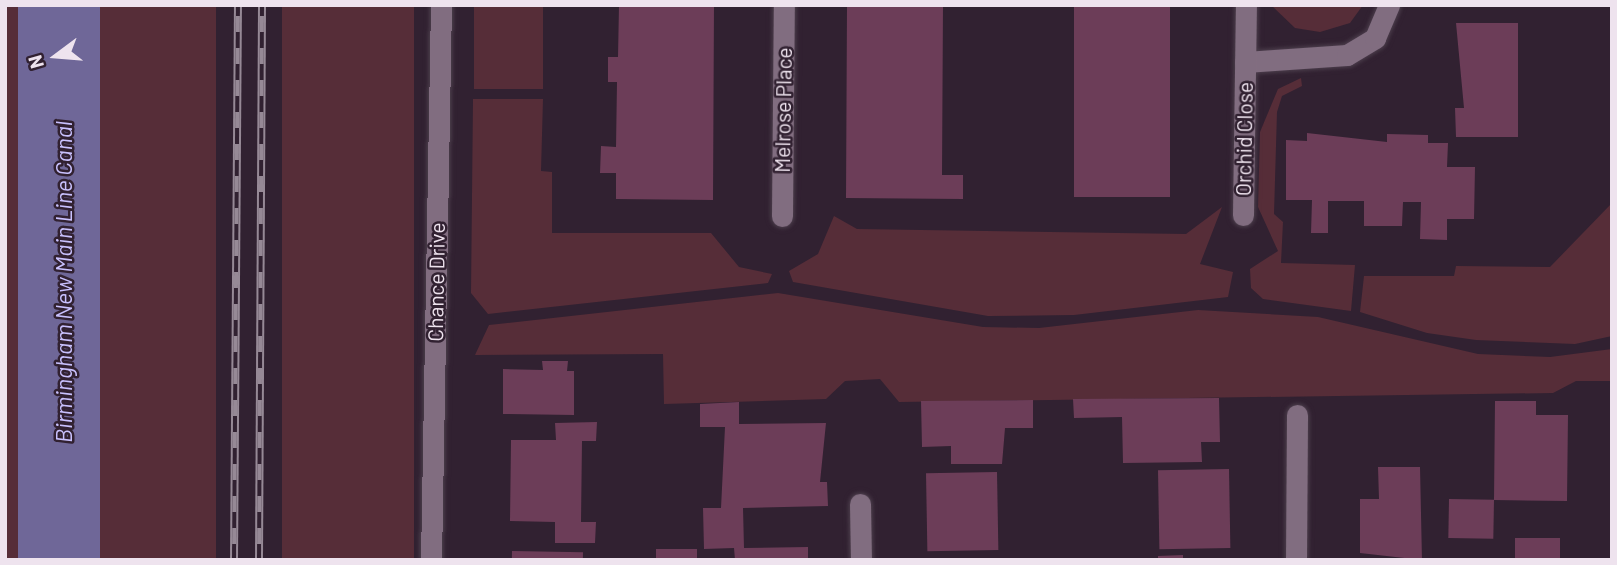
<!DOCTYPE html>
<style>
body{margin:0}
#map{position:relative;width:1617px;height:565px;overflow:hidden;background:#312131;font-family:Barlow,sans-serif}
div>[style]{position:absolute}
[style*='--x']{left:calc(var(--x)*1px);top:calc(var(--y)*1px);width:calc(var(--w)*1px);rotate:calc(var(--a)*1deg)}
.green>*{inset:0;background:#562d38;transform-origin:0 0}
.water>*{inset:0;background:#6f6798;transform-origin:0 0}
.building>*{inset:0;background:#6c3d58;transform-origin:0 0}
.roads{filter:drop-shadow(0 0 2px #4c3e4c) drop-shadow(0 0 2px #4c3e4c)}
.street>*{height:21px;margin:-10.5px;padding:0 10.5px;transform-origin:10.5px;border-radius:10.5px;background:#816d80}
.rail>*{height:8px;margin-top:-4px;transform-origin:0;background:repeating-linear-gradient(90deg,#312131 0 16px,#968996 0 32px);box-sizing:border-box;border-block:2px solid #968996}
span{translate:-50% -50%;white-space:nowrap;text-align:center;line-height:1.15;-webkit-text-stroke:5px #312131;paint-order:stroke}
.street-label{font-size:21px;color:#eee3ee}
.water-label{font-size:23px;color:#c9c1fe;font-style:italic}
.frame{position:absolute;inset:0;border:7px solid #eee3ee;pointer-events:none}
.north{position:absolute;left:21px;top:21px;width:70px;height:70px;-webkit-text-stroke:5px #312131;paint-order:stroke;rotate:254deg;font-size:19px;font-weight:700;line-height:28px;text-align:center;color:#eee3ee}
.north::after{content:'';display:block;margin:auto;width:24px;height:32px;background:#eee3ee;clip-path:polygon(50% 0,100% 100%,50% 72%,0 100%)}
</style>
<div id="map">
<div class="green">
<i style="left:5px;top:5px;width:211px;height:555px"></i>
<i style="left:282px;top:5px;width:132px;height:555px"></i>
<i style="left:474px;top:5px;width:69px;height:84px"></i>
<i style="clip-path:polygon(1271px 5px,1363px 5px,1350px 23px,1320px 32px,1295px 28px)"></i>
<i style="clip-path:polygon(1301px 78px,1302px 86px,1282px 96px,1277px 112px,1274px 214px,1283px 222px,1281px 263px,1355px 265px,1351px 311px,1263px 299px,1251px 288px,1250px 269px,1278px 251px,1258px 207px,1260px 132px,1278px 89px)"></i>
<i style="clip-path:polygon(473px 99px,543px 99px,541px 171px,552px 172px,552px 233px,711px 233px,739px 267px,772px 274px,768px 283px,488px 314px,471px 293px)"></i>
<i style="clip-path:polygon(1612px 203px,1612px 336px,1575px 344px,1476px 340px,1427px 333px,1360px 312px,1364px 276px,1454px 276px,1456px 266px,1550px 267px)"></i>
<i style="clip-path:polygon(1222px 207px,1200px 264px,1233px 272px,1228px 297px,1074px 315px,988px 316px,793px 282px,789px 271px,818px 254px,834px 216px,857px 229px,1186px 234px)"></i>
<i style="clip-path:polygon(778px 293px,983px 327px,1039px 328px,1198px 310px,1318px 317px,1478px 354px,1550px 357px,1612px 349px,1612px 381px,1576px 381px,1553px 393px,899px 402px,880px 379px,845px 381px,826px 399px,664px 404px,663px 354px,475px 355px,489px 325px)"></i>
</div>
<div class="water">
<i style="left:18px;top:5px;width:82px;height:555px"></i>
</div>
<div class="building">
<i style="clip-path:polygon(619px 5px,714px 5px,713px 200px,616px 199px,616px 173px,600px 173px,601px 146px,616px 147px,617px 82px,608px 82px,608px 57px,618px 57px)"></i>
<i style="clip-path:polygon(847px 5px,943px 5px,942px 175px,963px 175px,963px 199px,846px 198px)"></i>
<i style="left:1074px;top:5px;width:96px;height:192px"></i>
<i style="clip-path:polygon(1456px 23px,1518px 23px,1518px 137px,1456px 137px,1455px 108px,1464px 108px)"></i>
<i style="clip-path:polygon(1307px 133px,1387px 142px,1387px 134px,1428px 135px,1428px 143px,1448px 143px,1447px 167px,1475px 167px,1474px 219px,1447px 219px,1447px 240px,1420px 239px,1421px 202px,1403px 202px,1402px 226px,1364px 226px,1364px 201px,1328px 201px,1328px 233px,1311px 233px,1312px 200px,1286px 200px,1286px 140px,1307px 141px)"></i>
<i style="clip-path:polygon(542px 361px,568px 361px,567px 371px,574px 371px,574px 415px,503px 414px,503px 369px,543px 370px)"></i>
<i style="clip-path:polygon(1219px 398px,1220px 442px,1201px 442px,1202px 462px,1123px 463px,1122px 417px,1074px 418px,1073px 399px)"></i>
<i style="clip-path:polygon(1033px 400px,1033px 428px,1005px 428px,1002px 464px,951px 464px,951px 446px,922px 447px,921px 401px)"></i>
<i style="clip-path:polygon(1495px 401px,1536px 401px,1536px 415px,1568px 415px,1567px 501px,1494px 500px)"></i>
<i style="clip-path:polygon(739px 402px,739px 424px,826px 423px,820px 482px,827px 482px,828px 506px,743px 508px,744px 548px,808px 547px,808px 560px,735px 560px,734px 548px,704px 549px,703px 508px,721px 508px,725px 427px,700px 427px,700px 404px)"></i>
<i style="clip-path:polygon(597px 422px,596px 441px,582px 441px,581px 522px,596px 522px,595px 543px,555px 543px,555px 522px,510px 521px,511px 440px,556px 440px,555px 423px)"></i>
<i style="clip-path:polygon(1378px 467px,1420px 467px,1422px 560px,1360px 553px,1360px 499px,1379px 499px)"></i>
<i style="left:1229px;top:469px;width:79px;height:71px;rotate:89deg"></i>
<i style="left:997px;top:472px;width:78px;height:71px;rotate:89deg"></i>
<i style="left:1449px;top:499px;width:45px;height:39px;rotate:1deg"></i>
<i style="left:1515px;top:538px;width:45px;height:22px"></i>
<i style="left:656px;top:549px;width:41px;height:11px"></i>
<i style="left:512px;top:551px;width:71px;height:9px;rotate:1deg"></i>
<i style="clip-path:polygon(1183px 555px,1183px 560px,1158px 560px,1158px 556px)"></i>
</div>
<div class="roads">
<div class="street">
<i style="--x:1245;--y:62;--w:102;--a:-3.9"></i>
<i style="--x:1347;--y:55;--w:33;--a:-31"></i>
<i style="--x:1375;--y:38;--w:36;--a:-67"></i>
<i style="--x:1243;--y:215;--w:210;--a:-89.2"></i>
<i style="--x:782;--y:216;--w:211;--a:-89.5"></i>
<i style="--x:860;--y:504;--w:56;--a:89"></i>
<i style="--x:431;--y:560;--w:555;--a:-88.97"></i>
<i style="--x:1296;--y:560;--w:145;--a:-89.6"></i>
</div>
</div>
<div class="rail">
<i style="--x:234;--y:560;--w:555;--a:-89.59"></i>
<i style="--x:259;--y:560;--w:555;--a:-89.69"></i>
</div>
<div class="street-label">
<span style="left:783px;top:110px;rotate:-89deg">Melrose Place</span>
<span style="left:1244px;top:139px;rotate:-89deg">Orchid Close</span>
<span style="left:436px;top:282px;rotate:-89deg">Chance Drive</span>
</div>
<div class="water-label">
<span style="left:63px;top:282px;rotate:-90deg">Birmingham New Main Line Canal</span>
</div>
<div class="frame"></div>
<div class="north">N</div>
</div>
